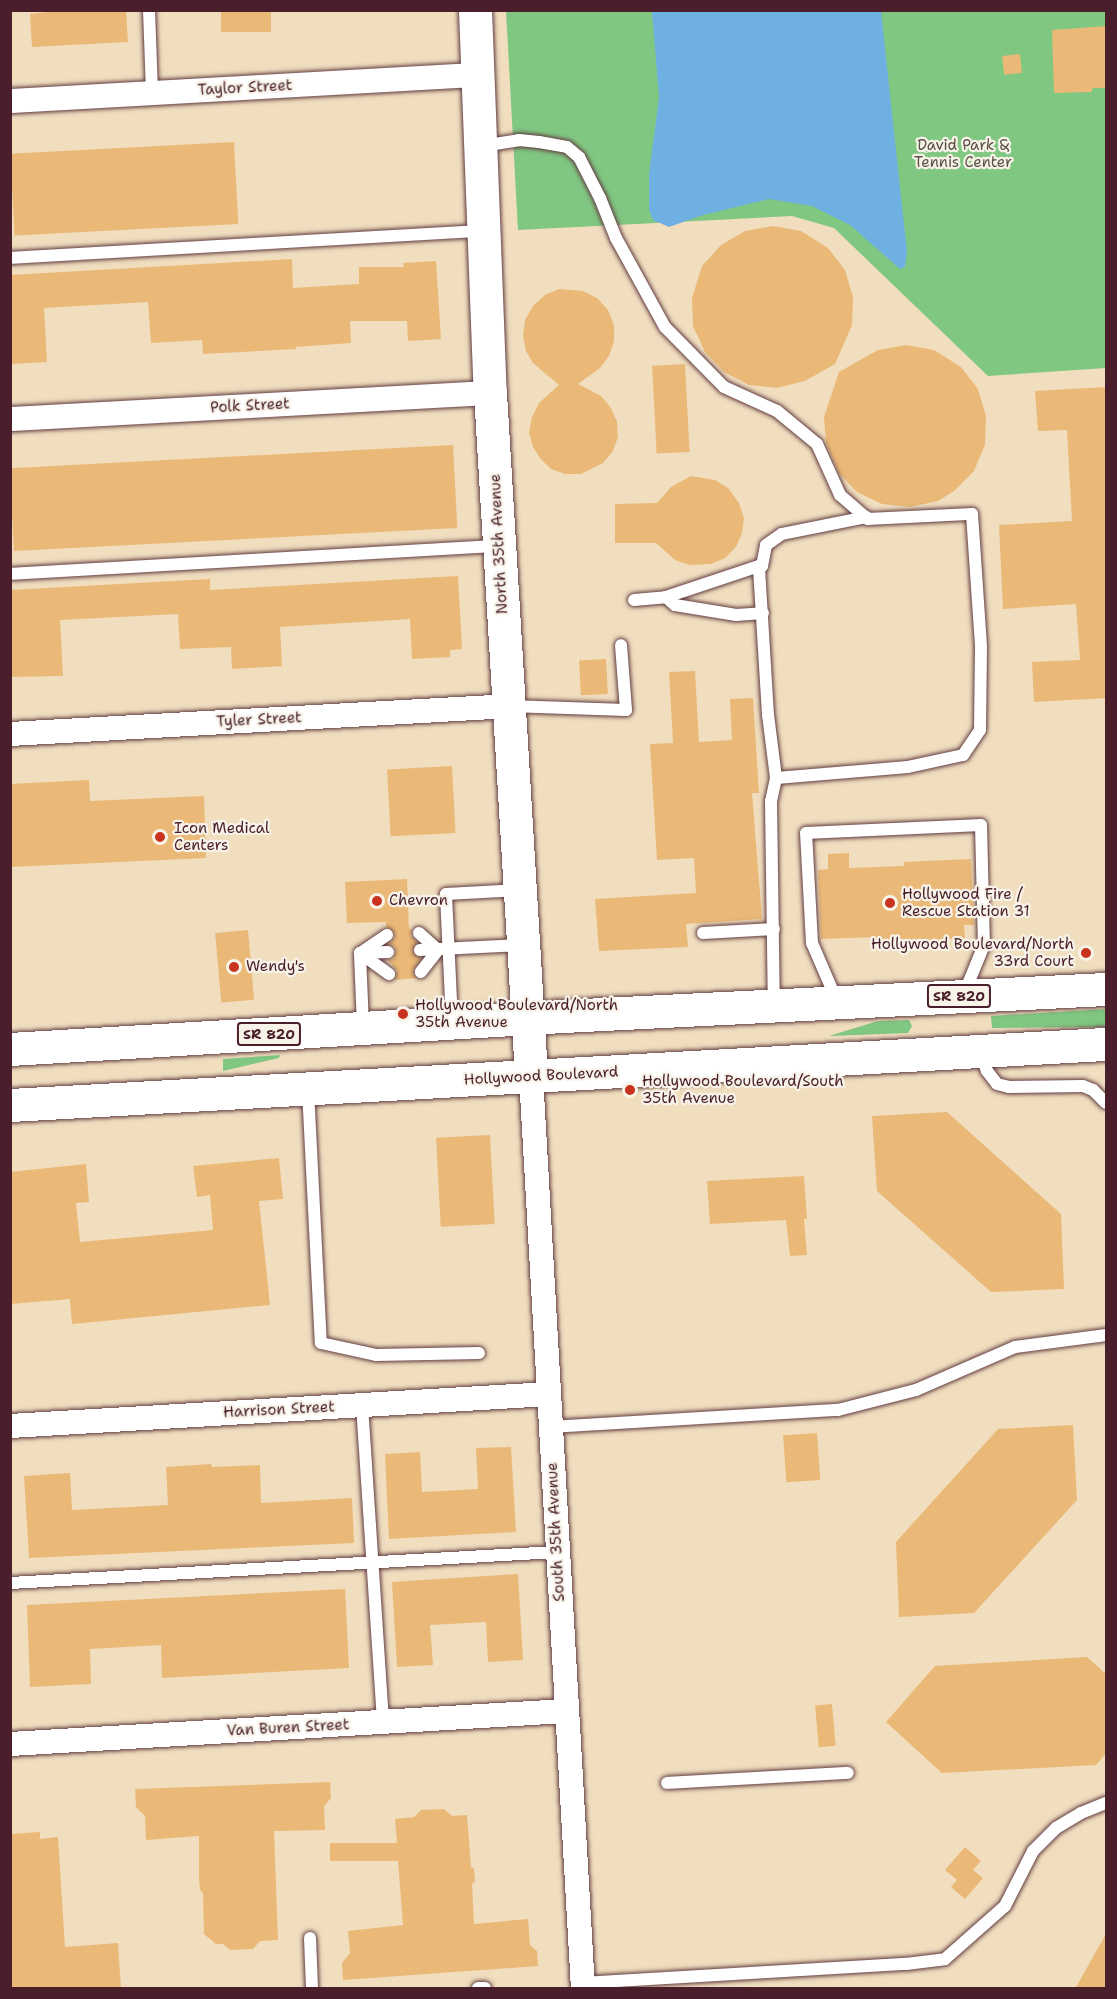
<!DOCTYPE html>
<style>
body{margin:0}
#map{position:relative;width:1117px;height:1999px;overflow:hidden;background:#f0debf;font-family:"Shantell Sans",sans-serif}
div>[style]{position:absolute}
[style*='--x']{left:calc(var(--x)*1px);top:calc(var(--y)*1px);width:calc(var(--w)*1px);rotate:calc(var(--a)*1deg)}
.green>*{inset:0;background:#80c782}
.water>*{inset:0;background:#6fb0e3}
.building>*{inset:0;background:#eab977;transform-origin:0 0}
.roads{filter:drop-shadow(0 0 2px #633c41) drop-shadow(0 0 2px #633c41)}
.lane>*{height:12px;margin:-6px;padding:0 6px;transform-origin:6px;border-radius:6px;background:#fff}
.street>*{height:24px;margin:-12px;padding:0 12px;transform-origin:12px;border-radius:12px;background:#fff}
.secondary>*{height:33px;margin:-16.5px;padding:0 16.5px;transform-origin:16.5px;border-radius:16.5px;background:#fff}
.highway>*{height:33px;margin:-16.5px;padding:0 16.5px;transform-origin:16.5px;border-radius:16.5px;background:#fff}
.dots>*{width:16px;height:16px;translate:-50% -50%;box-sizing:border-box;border:3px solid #f7f3e8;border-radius:50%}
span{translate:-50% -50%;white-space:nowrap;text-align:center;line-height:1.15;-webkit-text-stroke:4.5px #f7f3e8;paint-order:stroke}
.shield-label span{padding:2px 4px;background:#f7f3e8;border:2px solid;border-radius:4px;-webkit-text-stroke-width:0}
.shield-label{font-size:14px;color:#4a1f2b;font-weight:700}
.street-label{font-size:15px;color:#4a1f2b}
.park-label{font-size:15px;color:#5a5145}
.poi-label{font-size:15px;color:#4a1f2b}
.left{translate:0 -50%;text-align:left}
.right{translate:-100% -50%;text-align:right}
.frame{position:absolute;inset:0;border:12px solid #4a1f2b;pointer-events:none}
</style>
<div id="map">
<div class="green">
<i style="clip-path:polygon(506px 11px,1106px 11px,1106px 368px,988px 376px,834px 228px,792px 216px,518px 230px)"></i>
<i style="clip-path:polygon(1106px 1009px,1106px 1027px,992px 1028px,991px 1016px)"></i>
<i style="clip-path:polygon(909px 1020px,912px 1026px,908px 1033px,829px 1036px,878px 1021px)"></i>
<i style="clip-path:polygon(280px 1055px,279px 1058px,223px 1071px,223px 1059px)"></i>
</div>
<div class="water">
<i style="clip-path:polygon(652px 11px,881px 11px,907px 252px,905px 267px,900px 269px,850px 225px,812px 206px,769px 199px,703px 215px,669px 227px,653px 220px,649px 210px,649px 174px,659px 98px)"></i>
</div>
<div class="building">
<i style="clip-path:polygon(64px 10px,126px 10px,128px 42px,32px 47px,30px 14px)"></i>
<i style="left:221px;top:10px;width:50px;height:22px"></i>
<i style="clip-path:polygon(1107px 26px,1107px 88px,1093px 88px,1091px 92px,1054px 93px,1052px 30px)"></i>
<i style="left:1020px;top:54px;width:19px;height:18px;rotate:84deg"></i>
<i style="left:234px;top:142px;width:82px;height:224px;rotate:87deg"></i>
<i style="clip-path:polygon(773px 226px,801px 231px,828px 248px,845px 270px,853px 297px,852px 325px,835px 364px,805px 381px,777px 388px,749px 385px,724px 372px,705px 352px,693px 326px,692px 298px,702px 266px,721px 245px,745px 231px)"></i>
<i style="clip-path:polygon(292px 259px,293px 288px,359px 284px,359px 267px,404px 267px,403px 263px,436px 261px,441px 339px,408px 341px,407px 321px,350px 321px,351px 343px,296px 347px,296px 349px,203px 354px,202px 340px,151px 343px,148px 302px,44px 308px,47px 362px,12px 364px,10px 275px)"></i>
<i style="clip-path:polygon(559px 289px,583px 291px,597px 298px,608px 310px,614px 325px,614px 341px,609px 356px,600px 368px,578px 384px,601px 396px,611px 408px,617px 422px,618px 437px,613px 451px,603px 463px,581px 474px,565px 474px,551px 469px,540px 458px,533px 447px,529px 432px,532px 417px,539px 403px,559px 385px,533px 363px,526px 351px,523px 336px,525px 320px,533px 306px,545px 295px)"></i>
<i style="clip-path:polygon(906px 345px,934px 350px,961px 367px,978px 389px,986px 416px,985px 445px,974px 471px,954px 491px,938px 501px,910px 507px,882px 504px,857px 492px,839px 473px,826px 443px,824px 417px,839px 372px,878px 350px)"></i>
<i style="left:685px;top:364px;width:88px;height:33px;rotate:87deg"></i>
<i style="clip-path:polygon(1107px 387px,1107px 698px,1034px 702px,1032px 662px,1080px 660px,1076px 604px,1003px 609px,999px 525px,1072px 521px,1067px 430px,1038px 431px,1035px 391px)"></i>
<i style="left:453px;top:445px;width:83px;height:444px;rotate:87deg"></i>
<i style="clip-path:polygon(691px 476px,715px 480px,728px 488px,739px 503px,744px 518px,742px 533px,736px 547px,725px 558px,711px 564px,690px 565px,675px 560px,656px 543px,615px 543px,615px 504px,657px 503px,671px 487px)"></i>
<i style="clip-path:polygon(458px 576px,462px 649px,450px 650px,450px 657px,412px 659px,410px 619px,280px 627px,282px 666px,232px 669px,231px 647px,180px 649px,178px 614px,60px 620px,63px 676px,10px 677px,10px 590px,210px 579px,210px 590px)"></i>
<i style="left:606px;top:659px;width:35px;height:27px;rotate:87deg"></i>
<i style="clip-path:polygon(695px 671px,699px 742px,732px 740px,730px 699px,753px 698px,759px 793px,752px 793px,762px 919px,686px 924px,688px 947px,599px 951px,595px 899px,696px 893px,694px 858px,657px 860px,650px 744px,673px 743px,669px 672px)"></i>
<i style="left:452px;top:766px;width:67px;height:65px;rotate:87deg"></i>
<i style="clip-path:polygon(89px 780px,90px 801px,204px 796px,206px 858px,10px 867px,10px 784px)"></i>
<i style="clip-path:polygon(849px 853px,849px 868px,904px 866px,904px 862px,971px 859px,974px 925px,964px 925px,965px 938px,876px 943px,876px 937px,821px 939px,818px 870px,828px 869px,828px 854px)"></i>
<i style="clip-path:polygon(407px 879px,409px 929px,412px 929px,411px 936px,417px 942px,412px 951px,421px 959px,413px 970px,416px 978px,395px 980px,397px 971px,388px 960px,393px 959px,396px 952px,395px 947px,389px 944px,395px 938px,394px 931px,386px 927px,386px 922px,347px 923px,345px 882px)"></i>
<i style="left:248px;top:930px;width:70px;height:33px;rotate:85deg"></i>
<i style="clip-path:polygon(947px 1112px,1061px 1214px,1064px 1289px,991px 1292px,877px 1191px,872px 1116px)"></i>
<i style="left:490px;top:1135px;width:89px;height:54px;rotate:87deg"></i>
<i style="clip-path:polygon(279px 1158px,283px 1199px,259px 1201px,270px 1305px,72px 1324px,70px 1299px,10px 1304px,10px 1172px,86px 1164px,89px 1202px,76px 1203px,80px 1242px,213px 1230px,210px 1195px,197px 1197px,193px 1166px)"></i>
<i style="clip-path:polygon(804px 1176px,807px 1219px,804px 1219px,807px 1255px,790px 1256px,786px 1220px,710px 1224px,707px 1181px)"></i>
<i style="clip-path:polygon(1073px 1425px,1077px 1500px,974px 1613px,899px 1617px,896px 1542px,998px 1429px)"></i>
<i style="left:817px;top:1433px;width:47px;height:34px;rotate:86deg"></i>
<i style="clip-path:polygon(511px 1447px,516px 1532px,389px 1539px,385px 1454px,420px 1452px,422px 1492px,478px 1489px,476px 1448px)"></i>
<i style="clip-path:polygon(211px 1464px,212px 1467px,260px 1465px,261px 1503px,352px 1498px,354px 1543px,29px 1558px,24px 1476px,70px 1473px,72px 1510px,168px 1505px,166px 1467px)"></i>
<i style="clip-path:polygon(518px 1574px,523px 1660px,488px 1662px,486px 1622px,430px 1625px,433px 1665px,397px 1667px,392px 1582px)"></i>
<i style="clip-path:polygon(345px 1589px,349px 1668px,162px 1678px,161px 1645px,90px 1649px,91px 1684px,30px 1687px,27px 1605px)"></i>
<i style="clip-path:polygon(1087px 1657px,1107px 1675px,1107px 1752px,1096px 1765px,942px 1773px,886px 1722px,935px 1666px)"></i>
<i style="left:832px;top:1704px;width:42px;height:17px;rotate:85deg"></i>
<i style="clip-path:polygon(330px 1782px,331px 1798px,324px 1806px,325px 1830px,274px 1831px,278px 1940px,260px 1941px,253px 1949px,230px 1950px,223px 1944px,216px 1944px,204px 1934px,203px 1893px,200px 1890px,199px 1877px,199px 1836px,146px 1840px,145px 1816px,136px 1807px,135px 1789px)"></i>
<i style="clip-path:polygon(444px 1809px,452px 1816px,467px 1815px,471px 1867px,474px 1869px,475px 1881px,472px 1884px,474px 1924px,528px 1919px,530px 1945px,537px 1951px,538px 1966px,343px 1980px,342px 1963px,350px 1953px,348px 1931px,403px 1925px,398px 1861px,330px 1861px,330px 1843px,397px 1843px,395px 1819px,414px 1817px,421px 1810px)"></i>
<i style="clip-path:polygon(40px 1832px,40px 1839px,58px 1837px,65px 1947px,118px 1943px,121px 1989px,10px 1989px,10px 1834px)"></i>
<i style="clip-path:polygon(965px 1847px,981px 1861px,973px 1870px,983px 1878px,965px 1899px,951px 1887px,957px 1880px,945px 1870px)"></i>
<i style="clip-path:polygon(1107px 1932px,1107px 1989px,1075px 1989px)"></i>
</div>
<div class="roads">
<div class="lane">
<i style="--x:149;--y:10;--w:83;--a:87.9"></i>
<i style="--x:482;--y:146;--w:37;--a:-9"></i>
<i style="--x:519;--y:140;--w:20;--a:6"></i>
<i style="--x:539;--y:142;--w:28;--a:10"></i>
<i style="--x:567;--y:147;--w:16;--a:40"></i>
<i style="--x:579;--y:157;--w:46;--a:62.9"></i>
<i style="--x:600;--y:198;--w:43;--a:68.2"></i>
<i style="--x:616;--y:238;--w:102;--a:61.2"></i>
<i style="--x:665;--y:327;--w:84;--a:45.5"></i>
<i style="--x:724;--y:387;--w:58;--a:24.4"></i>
<i style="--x:777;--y:411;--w:52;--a:39.5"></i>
<i style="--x:817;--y:444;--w:56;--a:65.7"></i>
<i style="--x:840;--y:495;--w:37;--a:41"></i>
<i style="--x:868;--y:519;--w:104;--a:-2.8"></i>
<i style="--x:972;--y:514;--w:133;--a:86.1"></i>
<i style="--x:981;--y:647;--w:83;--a:90.7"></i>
<i style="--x:980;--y:730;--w:30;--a:124"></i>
<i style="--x:963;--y:755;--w:56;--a:167.7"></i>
<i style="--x:908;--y:767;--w:132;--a:175.2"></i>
<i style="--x:776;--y:778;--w:24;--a:102"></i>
<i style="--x:771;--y:801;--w:204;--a:89.2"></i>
<i style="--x:10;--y:258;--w:474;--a:-3.3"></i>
<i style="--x:10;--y:574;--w:488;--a:-3.3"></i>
<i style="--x:666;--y:597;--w:12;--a:42"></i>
<i style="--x:675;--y:605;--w:62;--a:9.3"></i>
<i style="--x:736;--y:615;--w:27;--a:-4"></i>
<i style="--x:634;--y:600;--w:32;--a:-5"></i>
<i style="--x:666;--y:597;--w:98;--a:-18.4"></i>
<i style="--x:509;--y:706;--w:117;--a:2"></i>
<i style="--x:626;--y:710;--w:65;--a:-94.4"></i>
<i style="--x:776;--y:778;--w:64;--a:-97.2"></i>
<i style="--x:768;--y:715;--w:149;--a:-93.5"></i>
<i style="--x:759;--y:566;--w:3;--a:0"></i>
<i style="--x:762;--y:566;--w:21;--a:-79"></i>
<i style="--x:766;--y:545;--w:19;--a:-35"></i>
<i style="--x:782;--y:534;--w:86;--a:-11.4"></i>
<i style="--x:419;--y:933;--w:25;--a:42"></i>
<i style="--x:438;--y:950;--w:28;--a:128"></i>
<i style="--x:703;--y:933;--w:71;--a:-3.2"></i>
<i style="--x:387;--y:935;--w:32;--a:146"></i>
<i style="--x:360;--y:953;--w:36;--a:36"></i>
<i style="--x:420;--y:950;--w:101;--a:-2.8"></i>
<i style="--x:837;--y:1001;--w:63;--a:-113.3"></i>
<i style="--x:812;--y:943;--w:110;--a:-93.1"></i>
<i style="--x:806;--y:833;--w:175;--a:-2.6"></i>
<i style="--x:981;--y:825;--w:120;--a:88.6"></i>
<i style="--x:984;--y:945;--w:53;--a:112.2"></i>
<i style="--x:452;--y:1022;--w:128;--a:-92.7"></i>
<i style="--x:446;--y:894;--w:74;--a:-3.1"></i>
<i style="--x:363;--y:1026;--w:73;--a:-92.4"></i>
<i style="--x:360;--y:953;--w:28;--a:-2"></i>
<i style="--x:980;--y:1052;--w:20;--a:70"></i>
<i style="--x:987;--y:1071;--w:16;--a:52"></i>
<i style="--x:997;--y:1084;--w:12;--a:14"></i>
<i style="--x:1009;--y:1087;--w:74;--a:-0.8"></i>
<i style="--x:1083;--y:1086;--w:11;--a:22"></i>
<i style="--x:1093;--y:1090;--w:18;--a:45"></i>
<i style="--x:308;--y:1090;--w:253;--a:87.1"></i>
<i style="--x:321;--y:1343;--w:56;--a:12.3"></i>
<i style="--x:376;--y:1355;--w:103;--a:-1.1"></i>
<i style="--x:362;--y:1405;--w:318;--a:86.2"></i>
<i style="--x:550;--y:1427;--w:289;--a:-3.4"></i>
<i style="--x:838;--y:1410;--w:81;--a:-14.4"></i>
<i style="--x:916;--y:1390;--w:108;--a:-23.5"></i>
<i style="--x:1015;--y:1347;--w:92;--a:-7.5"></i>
<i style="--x:10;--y:1583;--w:547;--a:-3.25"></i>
<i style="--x:667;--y:1783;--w:181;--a:-3.2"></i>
<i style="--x:310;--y:1938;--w:50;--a:87.7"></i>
<i style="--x:582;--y:1983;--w:325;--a:-3.4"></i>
<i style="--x:906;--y:1964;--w:39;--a:-7"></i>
<i style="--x:945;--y:1959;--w:80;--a:-41.5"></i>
<i style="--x:1005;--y:1906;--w:62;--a:-63"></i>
<i style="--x:1033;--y:1851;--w:33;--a:-45"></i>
<i style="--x:1056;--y:1828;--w:29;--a:-31"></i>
<i style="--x:1081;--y:1813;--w:27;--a:-22"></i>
<i style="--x:478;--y:1988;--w:7;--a:0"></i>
</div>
<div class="street">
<i style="--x:10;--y:101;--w:471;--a:-3.2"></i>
<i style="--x:10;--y:419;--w:481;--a:-3.1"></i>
<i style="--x:10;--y:734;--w:499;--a:-3.2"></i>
<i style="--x:531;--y:1076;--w:913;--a:86.74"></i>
<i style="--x:10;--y:1426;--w:539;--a:-3.4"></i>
<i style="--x:10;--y:1744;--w:556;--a:-3.4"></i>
</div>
<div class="secondary">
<i style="--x:475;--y:10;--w:383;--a:87.8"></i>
<i style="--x:490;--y:393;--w:684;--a:86.56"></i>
</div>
<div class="highway">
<i style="--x:10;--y:1049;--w:554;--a:-3.42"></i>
<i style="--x:563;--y:1016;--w:544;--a:-2.85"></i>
<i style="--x:10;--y:1105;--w:1098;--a:-3.19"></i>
</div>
</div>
<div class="dots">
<i style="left:160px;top:837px;background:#c8321e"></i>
<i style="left:377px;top:901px;background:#c8321e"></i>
<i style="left:890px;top:903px;background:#c8321e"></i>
<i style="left:1086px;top:953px;background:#c8321e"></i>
<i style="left:234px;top:967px;background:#c8321e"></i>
<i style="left:403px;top:1014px;background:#c8321e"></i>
<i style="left:630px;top:1090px;background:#c8321e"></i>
</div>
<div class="shield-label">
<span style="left:959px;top:996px">SR 820</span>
<span style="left:269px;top:1034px">SR 820</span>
</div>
<div class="street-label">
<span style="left:245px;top:88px;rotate:-3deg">Taylor Street</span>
<span style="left:250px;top:406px;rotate:-3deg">Polk Street</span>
<span style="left:499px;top:544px;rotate:-93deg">North 35th Avenue</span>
<span style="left:259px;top:720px;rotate:-3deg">Tyler Street</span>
<span style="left:541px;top:1076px;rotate:-3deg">Hollywood Boulevard</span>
<span style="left:279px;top:1410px;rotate:-3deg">Harrison Street</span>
<span style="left:556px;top:1532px;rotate:-93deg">South 35th Avenue</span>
<span style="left:288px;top:1728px;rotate:-3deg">Van Buren Street</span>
</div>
<div class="park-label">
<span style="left:963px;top:154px">David Park &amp;<br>Tennis Center</span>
</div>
<div class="poi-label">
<span class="left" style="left:174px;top:837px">Icon Medical<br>Centers</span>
<span class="left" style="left:902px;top:903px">Hollywood Fire /<br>Rescue Station 31</span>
<span class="left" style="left:389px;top:901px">Chevron</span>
<span class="right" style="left:1074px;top:953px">Hollywood Boulevard/North<br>33rd Court</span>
<span class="left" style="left:246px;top:967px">Wendy's</span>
<span class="left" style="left:415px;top:1014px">Hollywood Boulevard/North<br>35th Avenue</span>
<span class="left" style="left:642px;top:1090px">Hollywood Boulevard/South<br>35th Avenue</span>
</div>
<div class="frame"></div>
</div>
